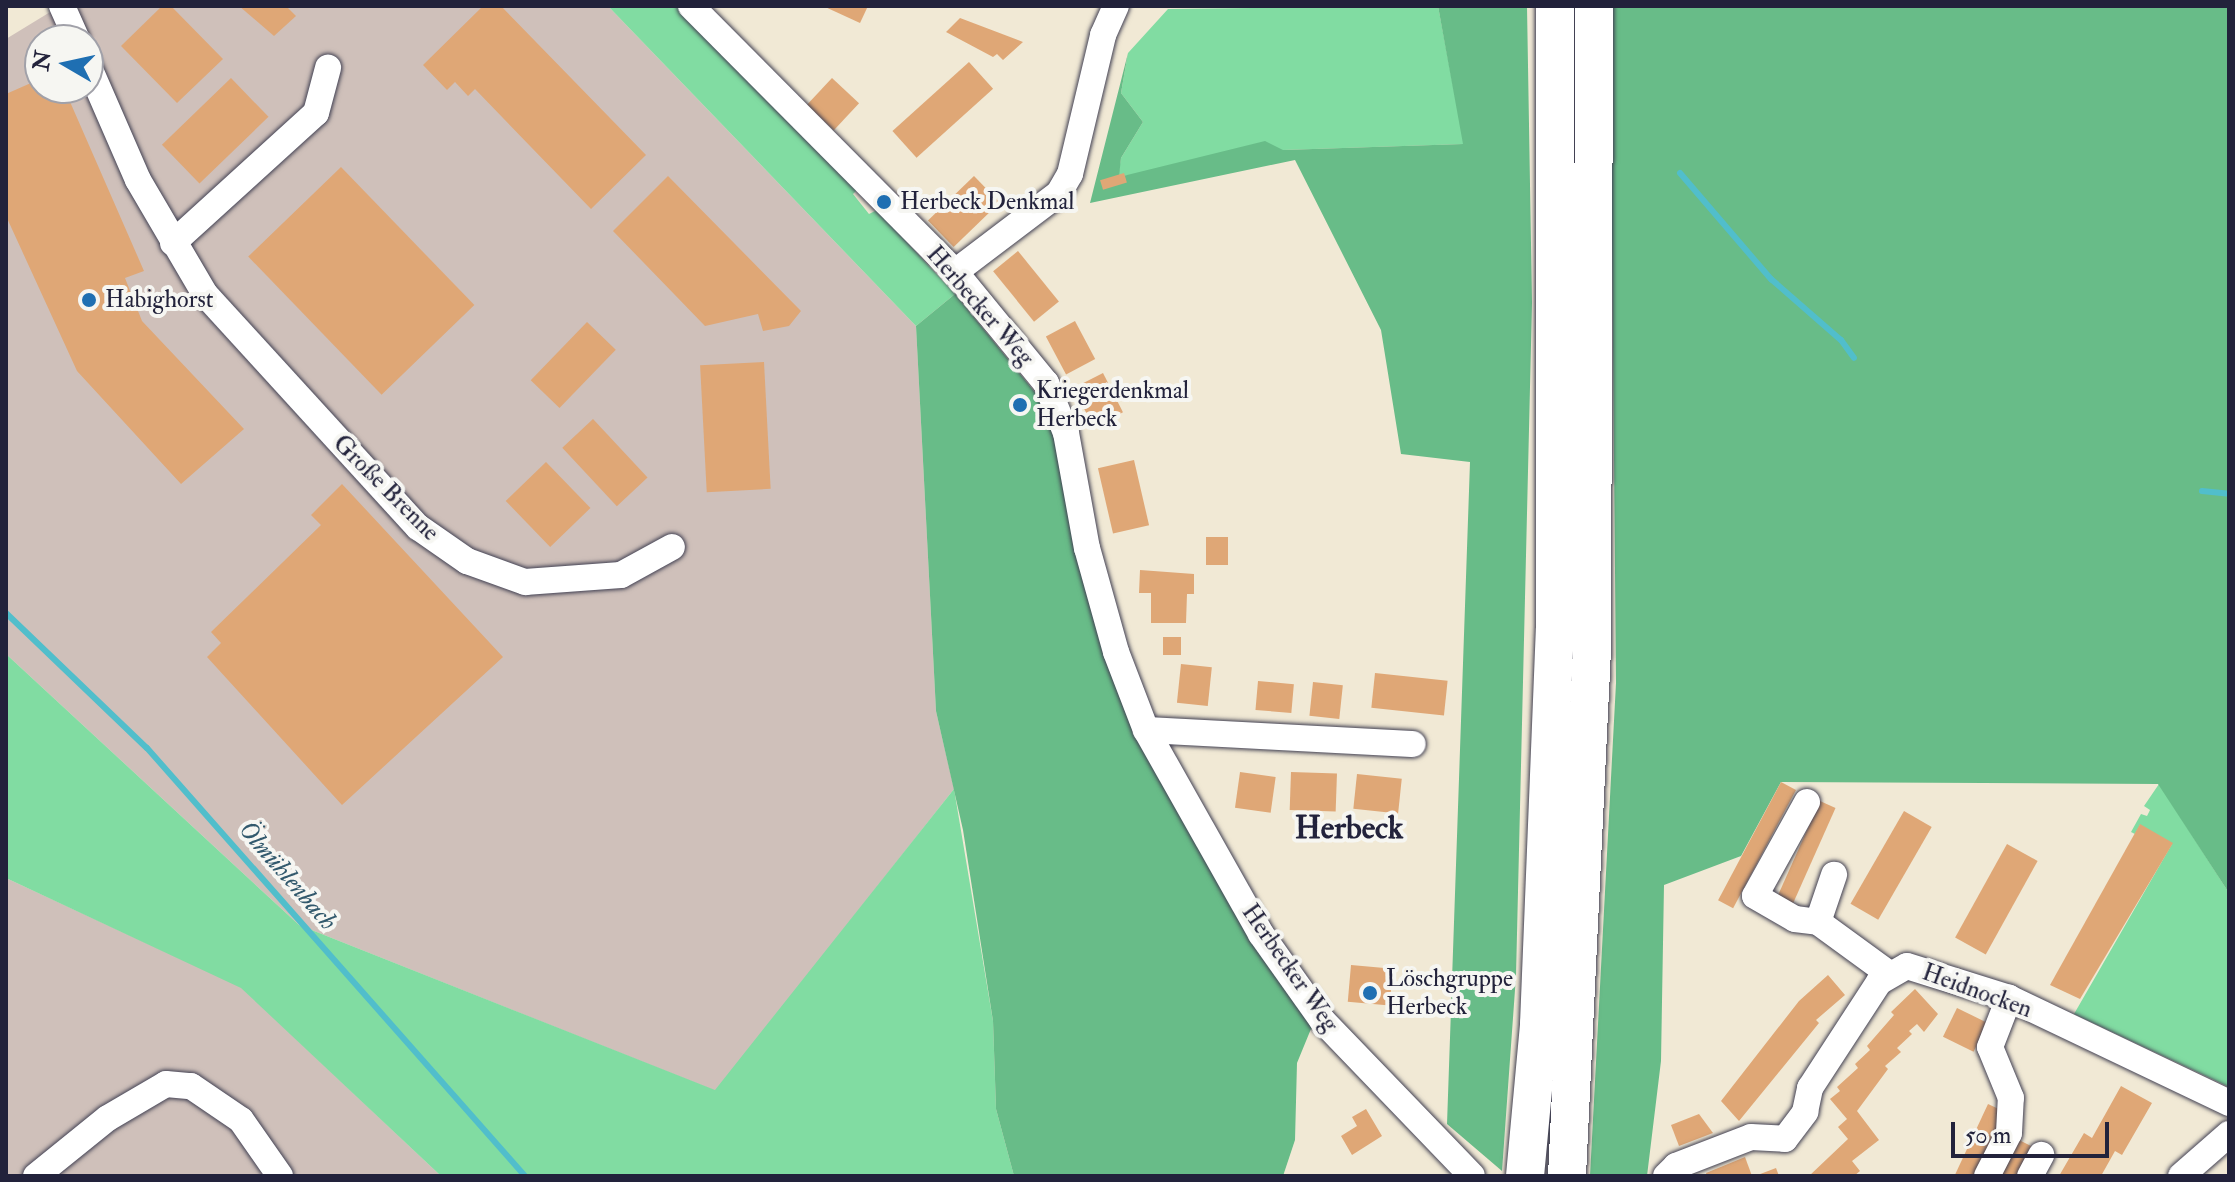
<!DOCTYPE html>
<meta charset="utf-8">
<style>
body{margin:0}
#map{position:relative;width:2235px;height:1182px;overflow:hidden;background:#f1e9d5;font-family:"IM FELL Double Pica",serif}
div>[style]{position:absolute}
[style*='--x']{left:calc(var(--x)*1px);top:calc(var(--y)*1px);width:calc(var(--w)*1px);rotate:calc(var(--a)*1deg)}
.industrial>*{inset:0;background:#cfc0ba}
.green>*{inset:0;background:#81dca2}
.forest>*{inset:0;background:#68bc88}
.stream>*{height:6px;margin:-3px;padding:0 3px;transform-origin:3px;border-radius:3px;background:#51becb}
.building>*{inset:0;background:#dfa776;transform-origin:0 0}
.roads{filter:drop-shadow(0 0 2px #414052) drop-shadow(0 0 2px #414052)}
.minor>*{height:26px;margin:-13px;padding:0 13px;transform-origin:13px;border-radius:13px;background:#fff}
.highway>*{height:38px;margin:-19px;padding:0 19px;transform-origin:19px;border-radius:19px;background:#fff}
.dots>*{width:22px;height:22px;translate:-50% -50%;box-sizing:border-box;border:4px solid #f6f6f2;border-radius:50%}
span{translate:-50% -50%;white-space:nowrap;text-align:center;line-height:1.15;-webkit-text-stroke:8px #f6f6f2;paint-order:stroke}
.poi-label{font-size:24px;color:#22223b}
.left{translate:0 -50%;text-align:left}
.street-label{font-size:24px;color:#22223b}
.water-label{font-size:26px;color:#32596d;font-style:italic}
.district-label{font-size:32px;color:#22223b;font-weight:700}
.frame{position:absolute;inset:0;border:8px solid #22223b;pointer-events:none}
.north{position:absolute;left:24px;top:24px;width:80px;height:80px;box-sizing:border-box;background:#f6f6f2;border:2px solid #a1a1a9;border-radius:50%;rotate:279deg;font-size:22px;font-weight:700;line-height:32px;text-align:center;color:#22223b}
.north::after{content:'';display:block;margin:auto;width:28px;height:36px;background:#1f6fb2;clip-path:polygon(50% 0,100% 100%,50% 72%,0 100%)}
.scale{position:absolute;left:1951px;top:1122px;width:158px;height:36px;box-sizing:border-box;border:4px solid #22223b;border-top:0;padding-left:10px;font-size:24px;line-height:28px;white-space:nowrap;color:#22223b;-webkit-text-stroke:6px #f6f6f2;paint-order:stroke}
</style>
<div id="map">
<div class="industrial">
<i style="clip-path:polygon(evenodd,60px 6px,608px 6px,916px 326px,936px 711px,954px 789px,716px 1091px,299px 925px,6px 654px,6px 39px,60px 6px,40px 40px,88px 40px,88px 88px,40px 88px,40px 40px)"></i>
<i style="clip-path:polygon(6px 878px,241px 987px,441px 1176px,6px 1176px)"></i>
</div>
<div class="green">
<i style="clip-path:polygon(608px 6px,677px 6px,857px 190px,853px 194px,869px 214px,877px 210px,955px 294px,916px 326px)"></i>
<i style="clip-path:polygon(1438px 6px,1464px 144px,1283px 150px,1118px 177px,1121px 158px,1143px 122px,1121px 93px,1128px 53px,1168px 9px)"></i>
<i style="clip-path:polygon(6px 654px,299px 925px,715px 1090px,954px 789px,993px 1021px,996px 1109px,1014px 1176px,441px 1176px,241px 988px,6px 878px)"></i>
<i style="clip-path:polygon(2159px 784px,2229px 893px,2229px 1087px,2074px 1014px,2172px 844px,2140px 825px,2135px 834px,2131px 832px,2141px 814px,2147px 816px,2150px 810px,2144px 806px)"></i>
</div>
<div class="forest">
<i style="clip-path:polygon(1438px 6px,1527px 6px,1532px 303px,1516px 976px,1502px 1171px,1447px 1124px,1470px 462px,1401px 454px,1381px 330px,1295px 160px,1090px 203px,1128px 53px,1121px 93px,1143px 122px,1121px 158px,1119px 177px,1265px 141px,1283px 150px,1463px 144px)"></i>
<i style="clip-path:polygon(1610px 6px,2229px 6px,2229px 893px,2158px 784px,1781px 782px,1741px 856px,1664px 885px,1661px 1061px,1647px 1176px,1590px 1176px,1616px 683px)"></i>
<i style="clip-path:polygon(955px 294px,1046px 406px,1112px 669px,1313px 1024px,1297px 1063px,1295px 1140px,1283px 1176px,1014px 1176px,996px 1109px,993px 1021px,963px 830px,936px 711px,916px 326px)"></i>
</div>
<div class="stream">
<i style="--x:1680;--y:173;--w:140;--a:49.4"></i>
<i style="--x:1771;--y:279;--w:93;--a:41.1"></i>
<i style="--x:1841;--y:340;--w:22;--a:54"></i>
<i style="--x:2202;--y:491;--w:27;--a:6"></i>
<i style="--x:6;--y:613;--w:195;--a:43.8"></i>
<i style="--x:147;--y:748;--w:571;--a:48.55"></i>
</div>
<div class="building">
<i style="clip-path:polygon(162px 6px,171px 6px,223px 59px,177px 103px,121px 46px)"></i>
<i style="clip-path:polygon(239px 6px,286px 6px,296px 16px,274px 36px)"></i>
<i style="clip-path:polygon(483px 6px,501px 6px,646px 155px,591px 209px,475px 89px,468px 96px,455px 82px,447px 90px,423px 65px)"></i>
<i style="clip-path:polygon(823px 6px,868px 6px,860px 23px)"></i>
<i style="clip-path:polygon(960px 18px,1023px 42px,1003px 60px,997px 54px,993px 57px,946px 32px)"></i>
<i style="left:969px;top:62px;width:36px;height:103px;rotate:48deg"></i>
<i style="left:231px;top:78px;width:54px;height:96px;rotate:46deg"></i>
<i style="left:832px;top:78px;width:37px;height:37px;rotate:43deg"></i>
<i style="clip-path:polygon(40px 79px,40px 88px,64px 88px,144px 271px,125px 278px,142px 321px,244px 429px,181px 484px,77px 371px,6px 216px,6px 94px)"></i>
<i style="left:341px;top:167px;width:192px;height:129px;rotate:46deg"></i>
<i style="left:1124px;top:173px;width:10px;height:25px;rotate:73deg"></i>
<i style="clip-path:polygon(668px 176px,801px 311px,789px 326px,763px 331px,758px 314px,705px 326px,613px 231px)"></i>
<i style="left:974px;top:176px;width:37px;height:64px;rotate:46deg"></i>
<i style="left:1018px;top:251px;width:65px;height:32px;rotate:51deg"></i>
<i style="left:1075px;top:321px;width:43px;height:33px;rotate:62deg"></i>
<i style="left:587px;top:322px;width:40px;height:81px;rotate:44deg"></i>
<i style="left:764px;top:362px;width:127px;height:64px;rotate:87deg"></i>
<i style="left:1103px;top:373px;width:44px;height:33px;rotate:63deg"></i>
<i style="left:593px;top:419px;width:80px;height:42px;rotate:47deg"></i>
<i style="left:1134px;top:460px;width:67px;height:37px;rotate:77deg"></i>
<i style="left:546px;top:462px;width:64px;height:56px;rotate:46deg"></i>
<i style="clip-path:polygon(342px 484px,503px 657px,342px 805px,207px 657px,221px 643px,211px 632px,321px 525px,311px 515px)"></i>
<i style="left:1228px;top:537px;width:28px;height:22px;rotate:90deg"></i>
<i style="clip-path:polygon(1140px 570px,1194px 574px,1194px 594px,1187px 594px,1186px 623px,1151px 623px,1151px 593px,1139px 593px)"></i>
<i style="left:1163px;top:637px;width:18px;height:18px"></i>
<i style="left:1181px;top:664px;width:31px;height:39px;rotate:6deg"></i>
<i style="left:1375px;top:673px;width:73px;height:35px;rotate:6deg"></i>
<i style="left:1258px;top:681px;width:36px;height:29px;rotate:5deg"></i>
<i style="left:1313px;top:682px;width:30px;height:34px;rotate:6deg"></i>
<i style="left:1240px;top:772px;width:36px;height:36px;rotate:8deg"></i>
<i style="left:1291px;top:772px;width:46px;height:38px;rotate:2deg"></i>
<i style="left:1357px;top:774px;width:45px;height:35px;rotate:6deg"></i>
<i style="left:1781px;top:782px;width:17px;height:134px;rotate:28deg"></i>
<i style="left:1820px;top:801px;width:17px;height:107px;rotate:24deg"></i>
<i style="left:1904px;top:811px;width:32px;height:107px;rotate:30deg"></i>
<i style="clip-path:polygon(2140px 824px,2173px 843px,2080px 999px,2050px 985px)"></i>
<i style="left:2007px;top:844px;width:35px;height:107px;rotate:29deg"></i>
<i style="left:1351px;top:965px;width:42px;height:37px;rotate:5deg"></i>
<i style="clip-path:polygon(1828px 975px,1845px 995px,1816px 1020px,1819px 1023px,1739px 1121px,1721px 1101px,1799px 1001px)"></i>
<i style="clip-path:polygon(1915px 989px,1938px 1014px,1924px 1032px,1917px 1024px,1909px 1031px,1912px 1034px,1897px 1048px,1901px 1052px,1885px 1066px,1888px 1069px,1857px 1111px,1879px 1140px,1852px 1161px,1860px 1171px,1854px 1176px,1809px 1176px,1848px 1139px,1838px 1127px,1847px 1119px,1830px 1099px,1840px 1091px,1837px 1087px,1858px 1068px,1855px 1064px,1870px 1050px,1867px 1046px,1894px 1015px,1891px 1012px)"></i>
<i style="left:1957px;top:1008px;width:34px;height:32px;rotate:26deg"></i>
<i style="clip-path:polygon(2121px 1086px,2152px 1103px,2122px 1155px,2115px 1151px,2101px 1176px,2059px 1176px,2084px 1133px,2092px 1138px)"></i>
<i style="left:1988px;top:1104px;width:19px;height:80px;rotate:25deg"></i>
<i style="clip-path:polygon(1366px 1109px,1382px 1136px,1352px 1155px,1341px 1136px,1357px 1126px,1352px 1117px)"></i>
<i style="clip-path:polygon(1699px 1114px,1713px 1133px,1679px 1146px,1671px 1125px)"></i>
<i style="clip-path:polygon(2017px 1139px,2031px 1146px,2017px 1176px,1999px 1176px)"></i>
<i style="clip-path:polygon(1745px 1157px,1752px 1176px,1707px 1176px,1706px 1173px)"></i>
<i style="clip-path:polygon(1776px 1168px,1779px 1176px,1755px 1176px)"></i>
</div>
<div class="roads">
<div class="minor">
<i style="--x:62;--y:6;--w:37;--a:66"></i>
<i style="--x:691;--y:6;--w:375;--a:45.2"></i>
<i style="--x:955;--y:272;--w:144;--a:50.7"></i>
<i style="--x:1046;--y:383;--w:54;--a:68.2"></i>
<i style="--x:1066;--y:433;--w:117;--a:79.7"></i>
<i style="--x:1087;--y:548;--w:108;--a:74.4"></i>
<i style="--x:1116;--y:652;--w:84;--a:69"></i>
<i style="--x:1146;--y:730;--w:234;--a:60.6"></i>
<i style="--x:1261;--y:934;--w:105;--a:54.7"></i>
<i style="--x:1322;--y:1020;--w:216;--a:46.1"></i>
<i style="--x:88;--y:65;--w:125;--a:66.5"></i>
<i style="--x:138;--y:180;--w:132;--a:59.6"></i>
<i style="--x:205;--y:294;--w:316;--a:47.6"></i>
<i style="--x:418;--y:527;--w:60;--a:34.8"></i>
<i style="--x:467;--y:561;--w:62;--a:19.9"></i>
<i style="--x:525;--y:582;--w:96;--a:-4.2"></i>
<i style="--x:621;--y:575;--w:58;--a:-28.8"></i>
<i style="--x:173;--y:243;--w:193;--a:-42.3"></i>
<i style="--x:316;--y:113;--w:47;--a:-75.1"></i>
<i style="--x:955;--y:272;--w:131;--a:-37.2"></i>
<i style="--x:1059;--y:193;--w:22;--a:-60"></i>
<i style="--x:1070;--y:174;--w:143;--a:-76.6"></i>
<i style="--x:1103;--y:35;--w:32;--a:-66"></i>
<i style="--x:1146;--y:730;--w:267;--a:3"></i>
<i style="--x:1807;--y:802;--w:107;--a:119"></i>
<i style="--x:1755;--y:896;--w:46;--a:29.9"></i>
<i style="--x:1795;--y:919;--w:23;--a:7"></i>
<i style="--x:1818;--y:922;--w:87;--a:36.1"></i>
<i style="--x:1818;--y:922;--w:50;--a:-71.2"></i>
<i style="--x:36;--y:1176;--w:92;--a:-38.9"></i>
<i style="--x:108;--y:1118;--w:67;--a:-30.4"></i>
<i style="--x:166;--y:1084;--w:25;--a:5"></i>
<i style="--x:191;--y:1086;--w:60;--a:34.2"></i>
<i style="--x:241;--y:1120;--w:68;--a:55.1"></i>
<i style="--x:1666;--y:1176;--w:14;--a:-45"></i>
<i style="--x:1676;--y:1166;--w:80;--a:-21.1"></i>
<i style="--x:1751;--y:1137;--w:34;--a:3"></i>
<i style="--x:1785;--y:1139;--w:34;--a:-53"></i>
<i style="--x:1805;--y:1112;--w:25;--a:-78"></i>
<i style="--x:1810;--y:1088;--w:126;--a:-56.9"></i>
<i style="--x:1879;--y:982;--w:32;--a:-30"></i>
<i style="--x:1907;--y:966;--w:107;--a:17.4"></i>
<i style="--x:2009;--y:998;--w:244;--a:25.5"></i>
<i style="--x:1987;--y:1176;--w:48;--a:-62.9"></i>
<i style="--x:2009;--y:1133;--w:35;--a:-87"></i>
<i style="--x:2011;--y:1098;--w:55;--a:-112.4"></i>
<i style="--x:1990;--y:1047;--w:53;--a:-68.8"></i>
<i style="--x:2030;--y:1176;--w:24;--a:-62"></i>
<i style="--x:2181;--y:1176;--w:64;--a:-41.2"></i>
</div>
<div class="highway">
<i style="--x:1525;--y:1176;--w:153;--a:-84.7"></i>
<i style="--x:1539;--y:1024;--w:395;--a:-87.7"></i>
<i style="--x:1555;--y:629;--w:623;--a:-90"></i>
<i style="--x:1567;--y:1176;--w:528;--a:-87.28"></i>
<i style="--x:1592;--y:649;--w:643;--a:-89.82"></i>
</div>
</div>
<div class="dots">
<i style="left:884px;top:202px;background:#1f6fb2"></i>
<i style="left:89px;top:300px;background:#1f6fb2"></i>
<i style="left:1020px;top:405px;background:#1f6fb2"></i>
<i style="left:1370px;top:993px;background:#1f6fb2"></i>
</div>
<div class="poi-label">
<span class="left" style="left:900px;top:202px">Herbeck Denkmal</span>
<span class="left" style="left:105px;top:300px">Habighorst</span>
<span class="left" style="left:1036px;top:405px">Kriegerdenkmal<br>Herbeck</span>
<span class="left" style="left:1386px;top:993px">Löschgruppe<br>Herbeck</span>
</div>
<div class="street-label">
<span style="left:980px;top:306px;rotate:49deg">Herbecker Weg</span>
<span style="left:386px;top:488px;rotate:45deg">Große Brenne</span>
<span style="left:1290px;top:968px;rotate:55deg">Herbecker Weg</span>
<span style="left:1977px;top:991px;rotate:20deg">Heidnocken</span>
</div>
<div class="water-label">
<span style="left:287px;top:876px;rotate:49deg">Ölmühlenbach</span>
</div>
<div class="district-label">
<span style="left:1349px;top:828px">Herbeck</span>
</div>
<div class="frame"></div>
<div class="north">N</div>
<div class="scale">50 m</div>
</div>
